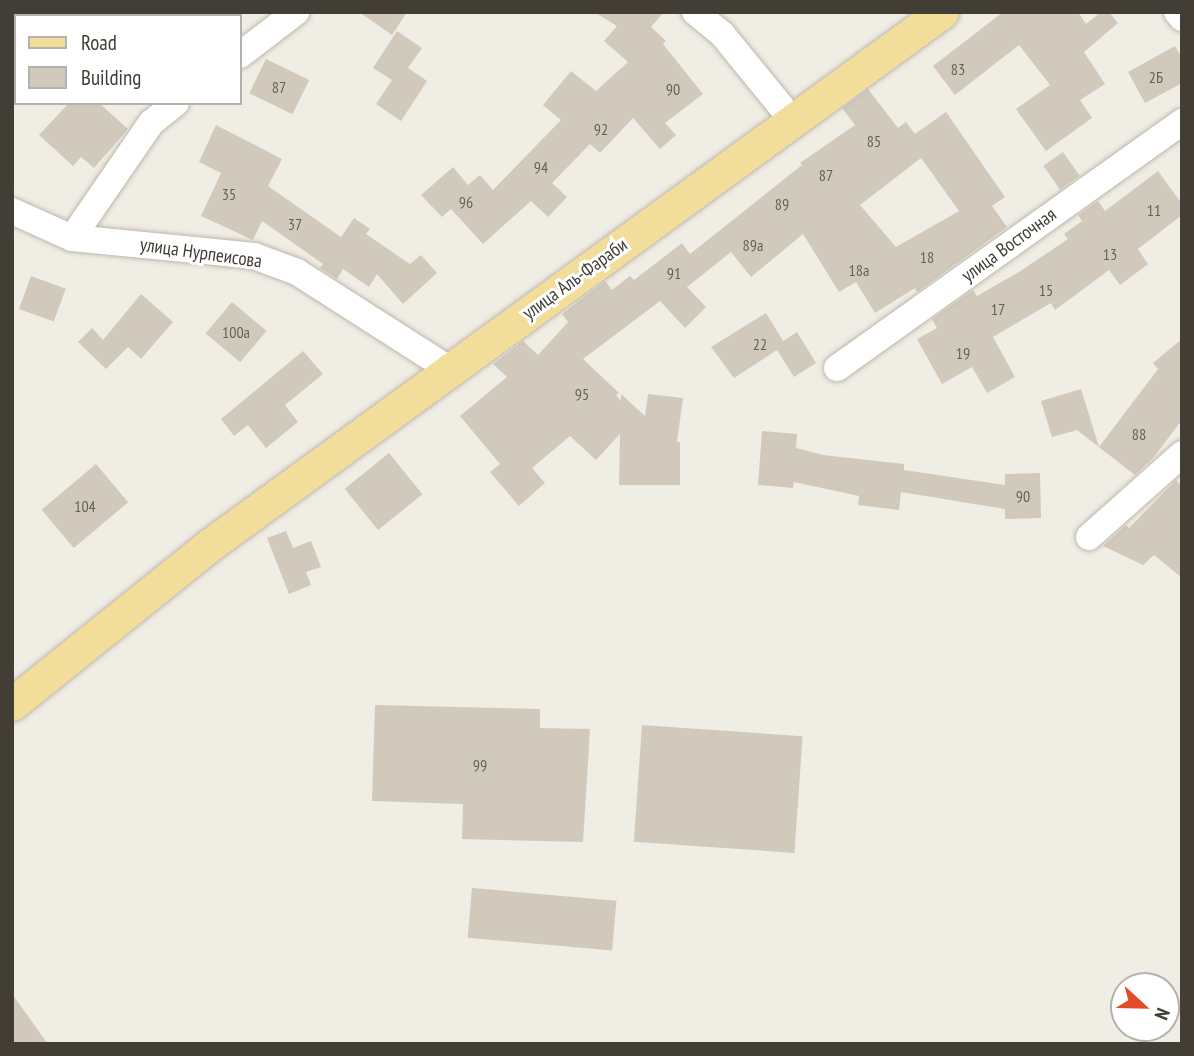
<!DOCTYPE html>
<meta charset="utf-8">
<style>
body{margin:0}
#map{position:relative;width:1194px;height:1056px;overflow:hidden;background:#f0ede5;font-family:"PT Sans Narrow",sans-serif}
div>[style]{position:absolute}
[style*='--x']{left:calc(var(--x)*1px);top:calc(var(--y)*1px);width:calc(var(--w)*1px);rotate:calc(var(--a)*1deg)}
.building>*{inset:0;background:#d1c9bc;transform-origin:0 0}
.roads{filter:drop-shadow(0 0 2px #beb8ac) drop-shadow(0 0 2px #beb8ac)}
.minor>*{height:26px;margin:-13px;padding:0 13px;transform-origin:13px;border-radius:13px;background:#fff}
.major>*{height:33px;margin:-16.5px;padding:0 16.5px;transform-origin:16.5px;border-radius:16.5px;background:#f3dd9b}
span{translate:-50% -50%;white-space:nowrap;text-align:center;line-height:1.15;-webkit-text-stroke:6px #fff;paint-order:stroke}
.number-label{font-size:16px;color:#666157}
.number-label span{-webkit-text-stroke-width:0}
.street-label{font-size:19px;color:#423e35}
.frame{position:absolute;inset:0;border:14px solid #423e35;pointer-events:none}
.legend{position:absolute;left:14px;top:14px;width:228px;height:91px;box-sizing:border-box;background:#fff;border:2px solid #b3b2ae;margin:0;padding:9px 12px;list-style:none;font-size:21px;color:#423e35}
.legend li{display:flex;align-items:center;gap:14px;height:35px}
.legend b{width:35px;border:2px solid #b3b2ae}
.north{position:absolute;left:1110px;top:972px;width:70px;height:70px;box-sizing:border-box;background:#fff;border:2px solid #b3b2ae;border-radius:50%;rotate:112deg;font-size:19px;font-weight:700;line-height:28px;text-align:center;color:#423e35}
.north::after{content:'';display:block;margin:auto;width:24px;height:32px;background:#e34c29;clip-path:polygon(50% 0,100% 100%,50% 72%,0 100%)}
</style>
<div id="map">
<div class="building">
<i style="clip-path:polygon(359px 12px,407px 12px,392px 35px)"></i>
<i style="clip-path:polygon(594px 12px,664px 12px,651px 27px,666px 41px,663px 44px,703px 94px,665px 123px,676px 135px,660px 149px,633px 118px,600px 153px,590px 144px,552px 183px,567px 197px,548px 217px,531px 201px,483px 244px,451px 209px,442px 217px,421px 195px,453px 167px,468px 185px,480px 175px,493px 190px,561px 120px,543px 105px,571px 71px,596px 91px,628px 62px,604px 41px,617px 26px)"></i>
<i style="clip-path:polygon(1003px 12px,1078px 12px,1086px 24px,1101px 12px,1109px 12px,1118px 23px,1084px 52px,1105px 84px,1080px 100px,1092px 118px,1046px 151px,1016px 109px,1050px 85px,1019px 45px,955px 95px,933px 66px)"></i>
<i style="clip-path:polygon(397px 31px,422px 48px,408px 68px,427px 81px,401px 121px,376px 104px,392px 80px,373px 68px)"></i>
<i style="clip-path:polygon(1175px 46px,1182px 58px,1182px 83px,1145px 103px,1128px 72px)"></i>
<i style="left:266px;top:59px;width:48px;height:38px;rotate:26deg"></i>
<i style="clip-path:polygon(evenodd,868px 89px,898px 128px,906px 122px,915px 134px,946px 112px,1005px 197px,992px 206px,1007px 227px,917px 292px,915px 288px,875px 313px,856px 282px,839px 292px,803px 234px,751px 277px,731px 252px,687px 287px,706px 307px,685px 328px,660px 301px,583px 359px,619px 393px,616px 395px,621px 401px,621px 394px,645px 416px,648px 394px,683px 398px,677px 442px,680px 442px,680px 485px,619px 485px,620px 434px,596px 460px,570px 436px,532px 468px,545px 483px,519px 506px,490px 472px,500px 464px,460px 416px,507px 377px,493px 364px,523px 341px,538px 355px,568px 322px,562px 314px,605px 281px,612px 290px,630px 276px,634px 280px,682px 243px,690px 254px,802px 165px,800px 163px,855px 125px,842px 108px,868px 89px,921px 158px,959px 211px,896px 247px,860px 205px,921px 158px)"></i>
<i style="clip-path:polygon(69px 103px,99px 103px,128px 129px,94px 168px,81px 157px,73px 166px,39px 135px)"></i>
<i style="clip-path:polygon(216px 125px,282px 159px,268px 186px,341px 237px,354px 218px,370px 229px,366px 234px,410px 264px,421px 255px,437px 273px,403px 304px,377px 274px,369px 287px,343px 269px,337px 279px,320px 268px,323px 264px,262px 221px,253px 240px,201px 216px,221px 173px,199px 162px)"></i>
<i style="left:1063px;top:152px;width:29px;height:24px;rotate:55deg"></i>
<i style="clip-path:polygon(1158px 171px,1182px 204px,1182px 215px,1138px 249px,1148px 264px,1120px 285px,1109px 270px,1055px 310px,1051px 303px,993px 337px,1015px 377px,987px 393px,972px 367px,942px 384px,917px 339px,937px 328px,932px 319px,973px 290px,977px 296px,1019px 272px,1068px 239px,1064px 234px,1082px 221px,1078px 215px,1098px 201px,1105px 211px)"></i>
<i style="left:31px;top:276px;width:37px;height:35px;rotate:20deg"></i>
<i style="clip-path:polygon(141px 294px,173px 322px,141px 359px,128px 347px,106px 369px,78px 342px,92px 328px,103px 340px)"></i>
<i style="left:232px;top:302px;width:45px;height:41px;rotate:40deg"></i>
<i style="clip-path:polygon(766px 313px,783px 341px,797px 332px,816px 363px,794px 377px,777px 350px,734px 378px,711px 347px)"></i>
<i style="clip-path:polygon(1182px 339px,1182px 420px,1153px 458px,1135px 475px,1077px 430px,1052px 437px,1041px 401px,1081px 389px,1099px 447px,1158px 369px,1153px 363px)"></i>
<i style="clip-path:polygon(303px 351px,323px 374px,285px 405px,298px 422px,266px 448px,248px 425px,234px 436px,221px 419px)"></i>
<i style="clip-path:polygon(762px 431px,797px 434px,796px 448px,823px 455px,904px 464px,904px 470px,1005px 485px,1005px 474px,1040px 473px,1041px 518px,1005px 519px,1005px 509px,901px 492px,899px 510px,858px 505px,859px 496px,794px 482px,793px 488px,758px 485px)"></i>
<i style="left:389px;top:453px;width:53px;height:57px;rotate:51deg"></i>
<i style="left:96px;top:464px;width:50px;height:71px;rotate:50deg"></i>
<i style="clip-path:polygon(1176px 480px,1182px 486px,1182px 578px,1154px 555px,1143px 565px,1103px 546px,1126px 525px,1129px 528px)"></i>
<i style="clip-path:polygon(286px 531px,293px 548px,311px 541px,321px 567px,306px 572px,311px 585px,289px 594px,267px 538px)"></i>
<i style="clip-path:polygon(375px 705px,540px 709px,540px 728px,590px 729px,583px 842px,462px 839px,463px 804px,372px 801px)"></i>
<i style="left:642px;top:725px;width:161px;height:117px;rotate:4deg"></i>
<i style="left:472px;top:888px;width:145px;height:50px;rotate:5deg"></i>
<i style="clip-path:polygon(12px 994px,48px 1044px,12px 1044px)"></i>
</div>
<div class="roads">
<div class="minor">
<i style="--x:695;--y:12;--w:35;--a:39"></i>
<i style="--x:722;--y:34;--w:112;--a:50.8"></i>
<i style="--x:1177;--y:12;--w:8;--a:50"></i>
<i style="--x:12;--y:24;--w:13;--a:-67"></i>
<i style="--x:240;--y:55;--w:71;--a:-37.5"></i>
<i style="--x:12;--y:211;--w:66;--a:24.2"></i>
<i style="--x:72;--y:238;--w:183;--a:5.6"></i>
<i style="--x:254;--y:256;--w:46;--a:20.4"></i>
<i style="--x:297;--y:272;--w:182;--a:32.6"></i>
<i style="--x:72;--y:238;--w:140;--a:-55.5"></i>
<i style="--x:151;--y:123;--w:32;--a:-39"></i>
<i style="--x:837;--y:368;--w:424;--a:-35.5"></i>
<i style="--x:1089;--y:537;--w:125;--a:-41.7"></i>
</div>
<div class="major">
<i style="--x:12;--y:704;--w:250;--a:-38.8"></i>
<i style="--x:207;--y:547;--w:909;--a:-36.05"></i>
</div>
</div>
<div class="number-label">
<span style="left:958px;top:69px">83</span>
<span style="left:1156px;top:77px">2Б</span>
<span style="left:279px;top:87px">87</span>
<span style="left:673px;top:89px">90</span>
<span style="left:601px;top:129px">92</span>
<span style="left:874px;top:141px">85</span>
<span style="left:541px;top:167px">94</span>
<span style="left:826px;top:175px">87</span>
<span style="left:229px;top:194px">35</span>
<span style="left:466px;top:202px">96</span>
<span style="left:782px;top:204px">89</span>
<span style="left:1154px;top:210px">11</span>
<span style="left:295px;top:224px">37</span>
<span style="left:753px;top:245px">89а</span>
<span style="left:1110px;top:254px">13</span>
<span style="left:927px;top:257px">18</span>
<span style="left:859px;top:270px">18а</span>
<span style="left:674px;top:273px">91</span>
<span style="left:1046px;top:290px">15</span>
<span style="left:998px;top:309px">17</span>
<span style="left:236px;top:332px">100а</span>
<span style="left:760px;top:344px">22</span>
<span style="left:963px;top:353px">19</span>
<span style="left:582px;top:394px">95</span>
<span style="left:1139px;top:434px">88</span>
<span style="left:1023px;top:496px">90</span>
<span style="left:85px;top:506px">104</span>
<span style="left:480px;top:765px">99</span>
</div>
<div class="street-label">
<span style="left:1009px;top:245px;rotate:-36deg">улица Восточная</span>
<span style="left:201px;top:253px;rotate:8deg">улица Нурпеисова</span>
<span style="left:575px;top:279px;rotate:-36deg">улица Аль-Фараби</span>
</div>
<div class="frame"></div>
<ul class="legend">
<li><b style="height:9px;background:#f3dd9b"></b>Road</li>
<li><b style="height:19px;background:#d1c9bc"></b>Building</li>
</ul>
<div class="north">N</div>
</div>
